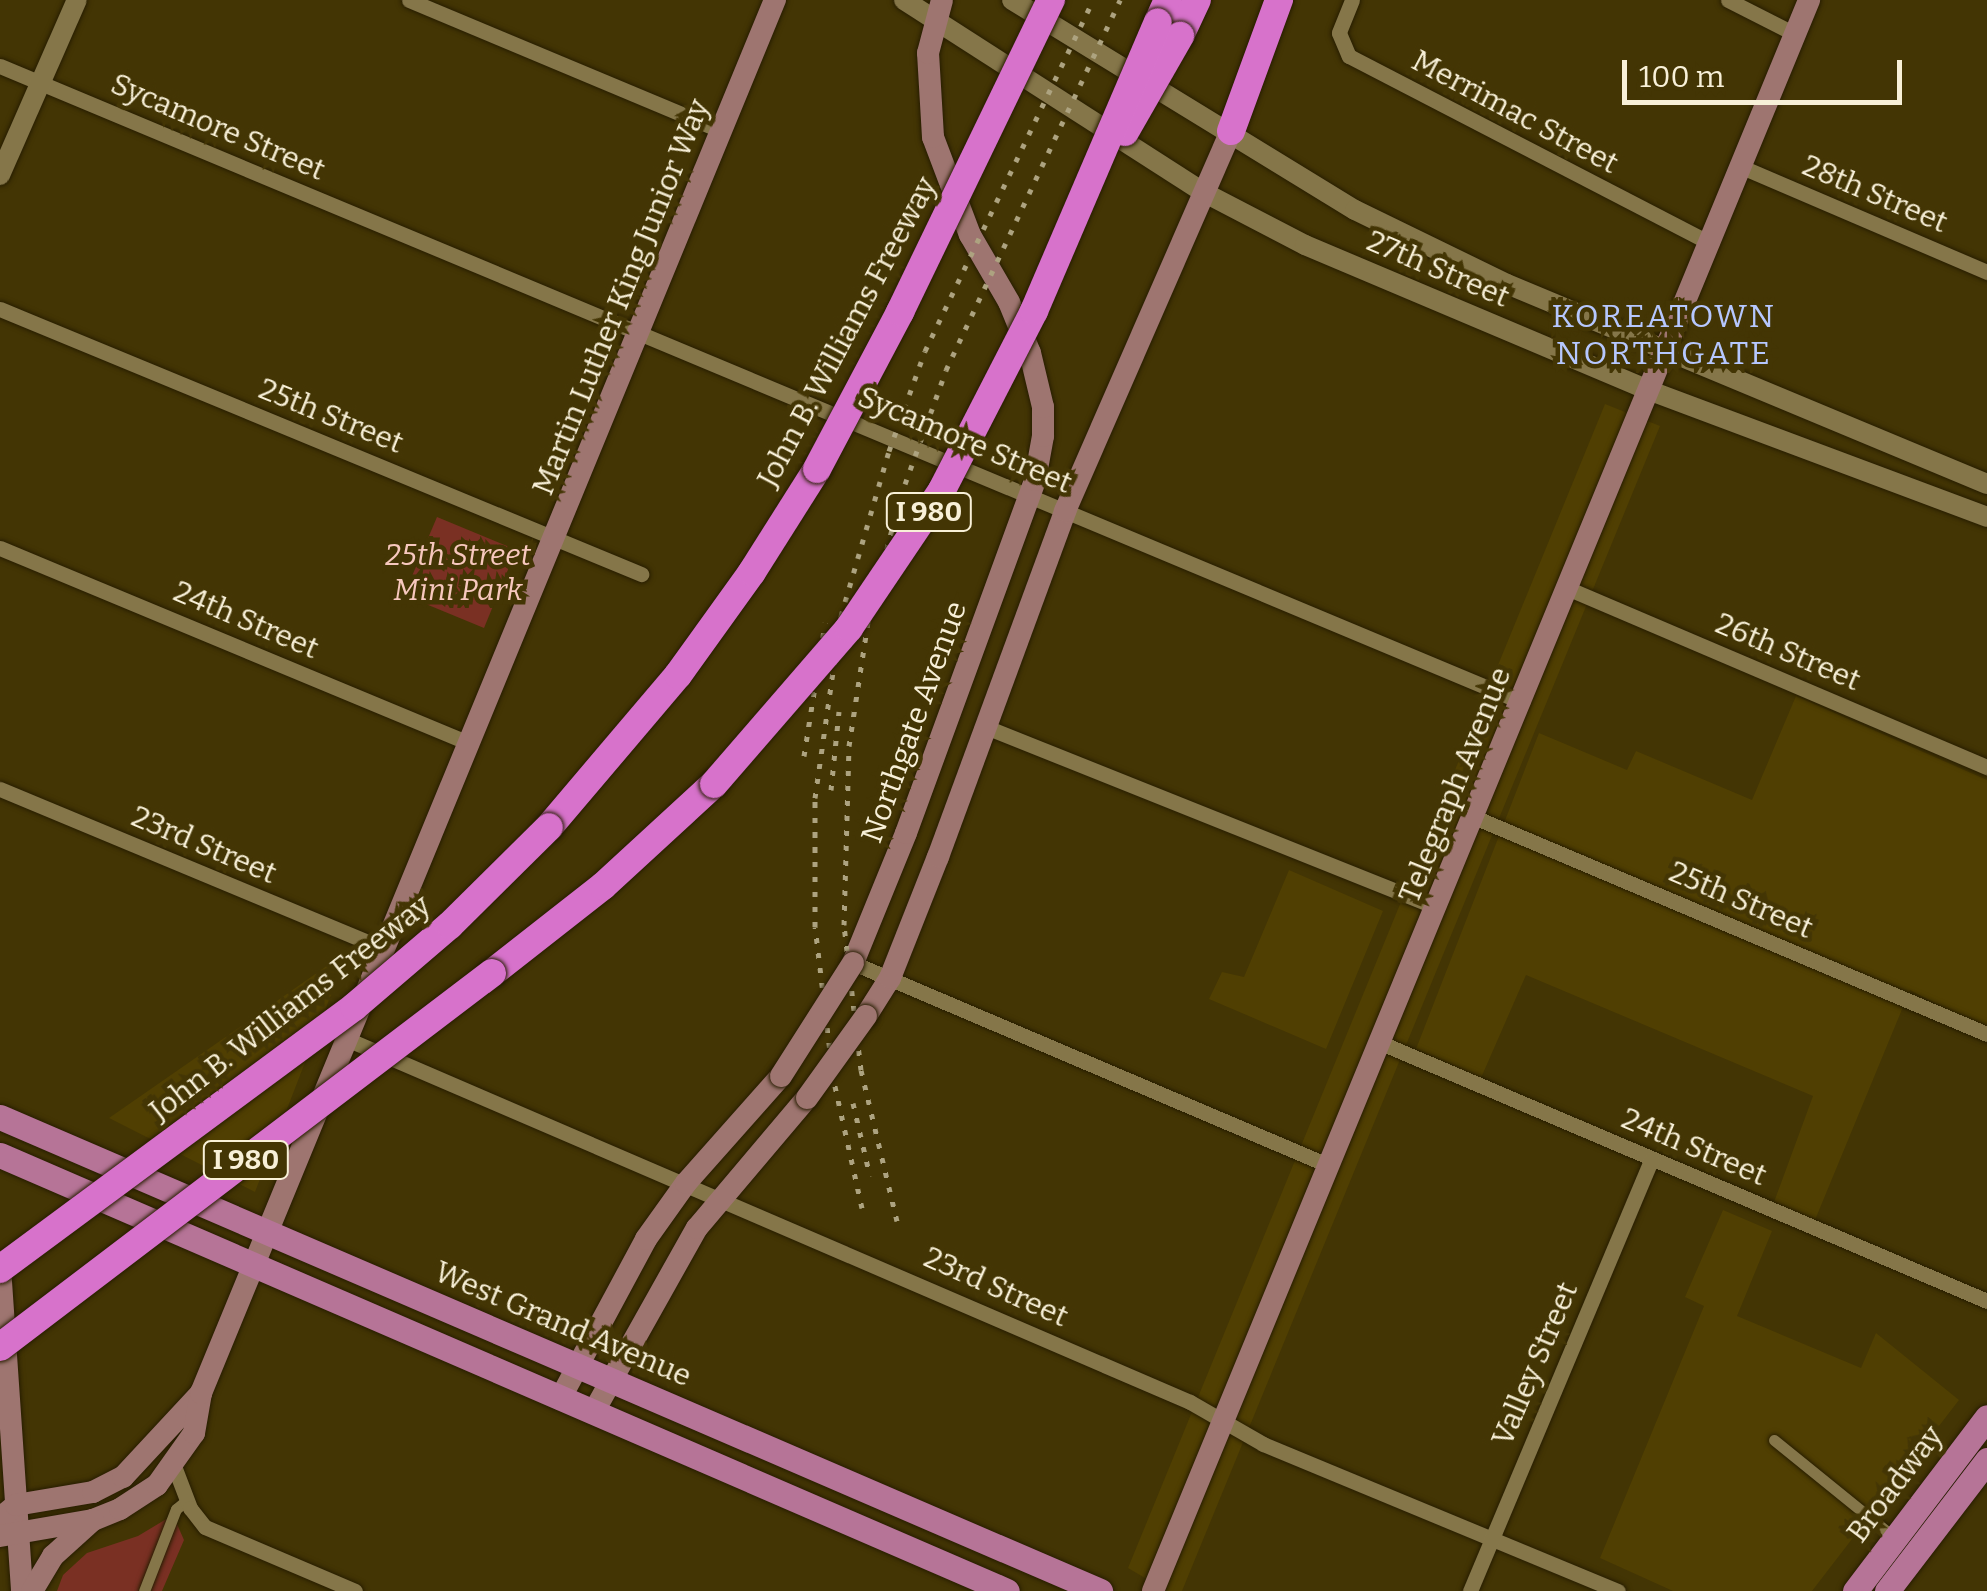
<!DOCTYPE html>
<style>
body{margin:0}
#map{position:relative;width:1987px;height:1591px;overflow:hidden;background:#433504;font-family:Bitter,serif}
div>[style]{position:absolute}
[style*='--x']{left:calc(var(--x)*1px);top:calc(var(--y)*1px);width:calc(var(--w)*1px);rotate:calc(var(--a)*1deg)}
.built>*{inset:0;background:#503f02}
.green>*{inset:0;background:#7a3023}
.roads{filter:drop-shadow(0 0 2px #271d00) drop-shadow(0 0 2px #271d00)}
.pedestrian>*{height:11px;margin:-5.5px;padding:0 5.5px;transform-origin:5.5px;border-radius:5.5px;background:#857649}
.minor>*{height:15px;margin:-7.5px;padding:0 7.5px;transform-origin:7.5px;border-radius:7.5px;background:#857649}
.tertiary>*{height:20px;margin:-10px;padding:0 10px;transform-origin:10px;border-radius:10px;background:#857649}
.secondary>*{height:22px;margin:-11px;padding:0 11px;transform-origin:11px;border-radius:11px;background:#9e7570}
.primary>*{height:25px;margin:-12.5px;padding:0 12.5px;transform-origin:12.5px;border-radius:12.5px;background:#b67497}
.motorway>*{height:28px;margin:-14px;padding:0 14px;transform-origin:14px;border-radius:14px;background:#d772cb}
.rail>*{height:5px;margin-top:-2.5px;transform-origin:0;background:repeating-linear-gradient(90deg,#ada380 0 5px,transparent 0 15px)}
.bridges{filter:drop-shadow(0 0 2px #271d00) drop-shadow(0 0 2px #271d00)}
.secondary-bridge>*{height:22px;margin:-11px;padding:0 11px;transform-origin:11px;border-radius:11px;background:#9e7570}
.motorway-bridge>*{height:28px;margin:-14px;padding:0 14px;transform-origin:14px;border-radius:14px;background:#d772cb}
span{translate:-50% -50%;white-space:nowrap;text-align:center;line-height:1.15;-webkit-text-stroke:9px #433504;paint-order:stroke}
.shield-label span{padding:2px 8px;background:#433504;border:2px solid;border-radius:8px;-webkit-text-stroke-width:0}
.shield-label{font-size:28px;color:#f8f0d8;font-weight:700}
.street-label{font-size:30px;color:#f8f0d8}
.park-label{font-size:30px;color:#f7c8be;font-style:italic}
.neighbourhood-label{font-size:32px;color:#b6c7fe;letter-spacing:2.5px}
.scale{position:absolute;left:1622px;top:60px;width:280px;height:45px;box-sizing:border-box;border:5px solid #f8f0d8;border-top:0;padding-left:12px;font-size:30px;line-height:35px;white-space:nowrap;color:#f8f0d8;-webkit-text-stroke:8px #433504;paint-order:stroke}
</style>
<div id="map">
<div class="built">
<i style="clip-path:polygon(1605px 404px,1660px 426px,1182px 1591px,1167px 1591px,1128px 1568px)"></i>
<i style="clip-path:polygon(1796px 696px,1987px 780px,1987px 1030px,1910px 990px,1815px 1220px,1774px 1202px,1813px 1096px,1526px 975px,1481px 1078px,1416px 1049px,1539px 733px,1627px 770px,1636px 751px,1752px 800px)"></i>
<i style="clip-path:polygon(1289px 870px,1383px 911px,1326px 1049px,1209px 999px,1222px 972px,1244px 977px)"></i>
<i style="clip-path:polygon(348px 951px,255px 1192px,109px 1118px,217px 1043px)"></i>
<i style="clip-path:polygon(1723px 1210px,1772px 1231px,1737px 1316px,1861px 1368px,1876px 1333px,1959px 1400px,1812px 1591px,1673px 1591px,1600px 1558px,1704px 1306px,1685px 1297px)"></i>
</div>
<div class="green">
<i style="clip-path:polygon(437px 517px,507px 546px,512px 560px,484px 628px,404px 595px)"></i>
<i style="clip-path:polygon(173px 1515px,184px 1540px,162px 1591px,57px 1591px,63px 1575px,87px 1553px,138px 1536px)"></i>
</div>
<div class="roads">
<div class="pedestrian">
<i style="--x:1774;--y:1440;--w:156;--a:39"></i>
<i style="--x:144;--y:1591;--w:88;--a:-68.7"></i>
<i style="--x:176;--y:1509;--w:13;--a:-39"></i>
</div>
<div class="minor">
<i style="--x:409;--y:0;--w:339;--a:22.7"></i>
<i style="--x:1352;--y:0;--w:35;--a:112"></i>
<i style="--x:1339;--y:33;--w:25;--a:67"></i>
<i style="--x:1349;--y:56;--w:408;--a:27.4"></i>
<i style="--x:1728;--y:0;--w:75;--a:26.9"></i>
<i style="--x:0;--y:66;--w:1650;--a:22.68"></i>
<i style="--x:1742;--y:167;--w:267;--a:23.2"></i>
<i style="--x:0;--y:309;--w:694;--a:22.46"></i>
<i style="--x:0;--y:548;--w:510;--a:22.59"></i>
<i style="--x:1567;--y:588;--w:457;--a:23.1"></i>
<i style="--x:986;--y:727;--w:486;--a:21.8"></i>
<i style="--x:0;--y:789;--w:418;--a:22.6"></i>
<i style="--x:1474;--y:817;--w:557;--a:22.93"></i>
<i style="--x:853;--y:963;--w:518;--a:23.05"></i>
<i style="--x:349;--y:1040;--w:916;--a:23.29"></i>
<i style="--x:1190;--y:1402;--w:84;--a:29.9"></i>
<i style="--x:1263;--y:1444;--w:384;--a:22.5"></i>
<i style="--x:1381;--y:1043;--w:659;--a:23.06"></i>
<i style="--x:174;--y:1466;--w:45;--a:69.1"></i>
<i style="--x:190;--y:1508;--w:24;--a:52"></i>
<i style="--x:205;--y:1527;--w:163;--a:23.1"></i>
<i style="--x:1470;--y:1591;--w:469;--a:-67.2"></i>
</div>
<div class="tertiary">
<i style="--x:904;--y:0;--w:358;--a:32.7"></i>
<i style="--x:1205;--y:193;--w:113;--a:27.5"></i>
<i style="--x:1305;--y:245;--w:372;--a:22.9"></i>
<i style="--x:1648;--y:390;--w:362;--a:20.5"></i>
<i style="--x:1012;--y:0;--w:402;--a:31.5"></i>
<i style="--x:1355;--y:210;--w:169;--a:26"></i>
<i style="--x:1507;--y:284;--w:520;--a:22.62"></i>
<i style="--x:0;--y:175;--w:191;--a:-66.3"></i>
</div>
<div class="secondary">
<i style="--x:853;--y:963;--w:140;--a:-67.8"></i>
<i style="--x:906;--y:833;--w:376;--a:-69.9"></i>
<i style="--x:1035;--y:480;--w:45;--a:-79.7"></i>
<i style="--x:1043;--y:436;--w:29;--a:-90"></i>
<i style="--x:1043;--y:407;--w:56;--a:-103.5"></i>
<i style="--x:1030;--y:353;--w:55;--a:-112.4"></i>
<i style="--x:1009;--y:302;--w:78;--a:-120.2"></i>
<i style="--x:970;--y:235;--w:105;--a:-110.7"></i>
<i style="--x:933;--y:137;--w:84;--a:-93.4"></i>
<i style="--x:928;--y:53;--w:55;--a:-75.2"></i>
<i style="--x:866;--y:1016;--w:45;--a:-57.7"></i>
<i style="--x:890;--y:978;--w:130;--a:-68.4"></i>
<i style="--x:938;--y:857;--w:369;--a:-69.8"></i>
<i style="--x:1065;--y:511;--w:415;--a:-66.4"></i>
<i style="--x:0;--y:1267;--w:325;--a:86.1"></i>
<i style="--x:560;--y:1399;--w:182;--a:-61.7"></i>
<i style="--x:646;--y:1239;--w:69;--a:-54.5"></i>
<i style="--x:686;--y:1183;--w:143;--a:-48.4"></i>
<i style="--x:593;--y:1413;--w:212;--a:-60.7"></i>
<i style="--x:697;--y:1228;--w:170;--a:-49.8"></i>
<i style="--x:0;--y:1518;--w:21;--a:-39"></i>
<i style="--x:16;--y:1505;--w:78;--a:-9.6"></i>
<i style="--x:93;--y:1492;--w:34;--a:-27"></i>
<i style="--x:123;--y:1477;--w:115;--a:-47.1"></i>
<i style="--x:0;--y:1536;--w:94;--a:-9.8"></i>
<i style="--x:93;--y:1520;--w:29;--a:-22"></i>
<i style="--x:120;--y:1509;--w:44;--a:-33"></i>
<i style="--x:157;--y:1485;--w:64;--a:-54.6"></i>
<i style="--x:194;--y:1433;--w:41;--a:-80.1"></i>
<i style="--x:201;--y:1393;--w:1507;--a:-67.61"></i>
<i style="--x:32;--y:1591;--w:41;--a:-59"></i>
<i style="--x:53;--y:1556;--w:54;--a:-42"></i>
<i style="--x:1153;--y:1591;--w:1721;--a:-67.59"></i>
</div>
<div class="primary">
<i style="--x:0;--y:1117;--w:1198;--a:23.31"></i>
<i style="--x:0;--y:1155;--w:1097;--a:23.41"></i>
<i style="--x:1855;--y:1591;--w:218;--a:-52.8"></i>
<i style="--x:1887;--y:1591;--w:165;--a:-52.6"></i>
</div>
<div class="motorway">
<i style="--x:1158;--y:22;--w:24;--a:-66"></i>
<i style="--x:1180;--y:36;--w:40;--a:-65"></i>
<i style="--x:1231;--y:131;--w:140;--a:-69.9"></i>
<i style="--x:549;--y:827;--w:199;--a:-49.7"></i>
<i style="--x:678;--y:675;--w:127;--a:-54.3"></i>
<i style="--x:752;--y:572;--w:122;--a:-57.7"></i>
<i style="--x:492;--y:973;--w:141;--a:-38.1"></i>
<i style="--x:603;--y:886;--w:151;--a:-42.6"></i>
</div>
</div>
<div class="rail">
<i style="--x:804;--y:756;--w:135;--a:-81"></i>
<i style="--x:831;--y:790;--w:79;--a:-84.2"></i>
<i style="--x:853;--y:1103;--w:75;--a:76.9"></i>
<i style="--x:862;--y:1208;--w:134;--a:-102.5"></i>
<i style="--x:833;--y:1077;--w:151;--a:-96.8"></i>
<i style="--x:815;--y:927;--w:129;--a:-90"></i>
<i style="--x:815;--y:798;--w:184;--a:-81.9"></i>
<i style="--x:841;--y:616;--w:172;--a:-73.8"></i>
<i style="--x:889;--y:451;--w:106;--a:-70.2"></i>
<i style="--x:925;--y:351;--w:389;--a:-64.4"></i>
<i style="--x:897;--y:1221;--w:155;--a:-103.4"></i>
<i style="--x:861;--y:1070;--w:146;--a:-96.7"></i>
<i style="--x:844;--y:925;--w:179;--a:-88.4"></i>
<i style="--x:849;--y:746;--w:125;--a:-81.3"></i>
<i style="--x:868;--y:622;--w:128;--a:-75.5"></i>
<i style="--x:900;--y:498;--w:136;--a:-70.2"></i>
<i style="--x:946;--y:370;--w:409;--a:-64.8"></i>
</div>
<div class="bridges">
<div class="secondary-bridge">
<i style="--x:781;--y:1076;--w:134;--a:-57.5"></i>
<i style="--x:807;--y:1098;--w:101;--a:-54.3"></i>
</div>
<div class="motorway-bridge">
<i style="--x:1125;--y:132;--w:111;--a:-60.2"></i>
<i style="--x:817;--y:469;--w:178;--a:-62.1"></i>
<i style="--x:900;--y:312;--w:347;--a:-64.2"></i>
<i style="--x:714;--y:784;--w:206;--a:-49.1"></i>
<i style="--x:849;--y:628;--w:166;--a:-56"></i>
<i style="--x:942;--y:490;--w:201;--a:-62.8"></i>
<i style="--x:1034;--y:311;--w:314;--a:-66.8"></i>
<i style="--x:0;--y:1269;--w:440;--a:-36.5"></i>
<i style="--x:354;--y:1007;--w:126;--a:-40.5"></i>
<i style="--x:450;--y:925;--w:139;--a:-44.7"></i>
<i style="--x:0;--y:1347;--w:618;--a:-37.24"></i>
</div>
</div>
<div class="shield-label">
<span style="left:929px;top:512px">I 980</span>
<span style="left:246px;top:1160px">I 980</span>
</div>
<div class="street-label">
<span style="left:1515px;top:112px;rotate:28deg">Merrimac Street</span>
<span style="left:218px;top:127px;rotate:23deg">Sycamore Street</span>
<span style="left:1875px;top:194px;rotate:23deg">28th Street</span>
<span style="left:1438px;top:269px;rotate:23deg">27th Street</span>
<span style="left:621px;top:297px;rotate:-68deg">Martin Luther King Junior Way</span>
<span style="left:847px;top:332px;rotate:-62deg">John B. Williams Freeway</span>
<span style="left:331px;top:416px;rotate:22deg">25th Street</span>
<span style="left:965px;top:440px;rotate:23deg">Sycamore Street</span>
<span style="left:246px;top:620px;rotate:23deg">24th Street</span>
<span style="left:1788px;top:652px;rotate:23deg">26th Street</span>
<span style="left:914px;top:722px;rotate:-70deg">Northgate Avenue</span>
<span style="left:1455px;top:785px;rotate:-68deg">Telegraph Avenue</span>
<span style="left:204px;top:845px;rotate:23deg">23rd Street</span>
<span style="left:1741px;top:900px;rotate:23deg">25th Street</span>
<span style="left:290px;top:1008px;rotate:-38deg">John B. Williams Freeway</span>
<span style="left:1694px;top:1147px;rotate:23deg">24th Street</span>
<span style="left:996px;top:1287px;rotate:24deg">23rd Street</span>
<span style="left:563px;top:1324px;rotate:23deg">West Grand Avenue</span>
<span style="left:1535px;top:1364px;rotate:-67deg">Valley Street</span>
<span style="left:1895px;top:1484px;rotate:-53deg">Broadway</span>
</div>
<div class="park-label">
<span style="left:458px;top:572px">25th Street<br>Mini Park</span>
</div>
<div class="neighbourhood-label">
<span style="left:1664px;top:335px">KOREATOWN<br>NORTHGATE</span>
</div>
<div class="scale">100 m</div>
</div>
